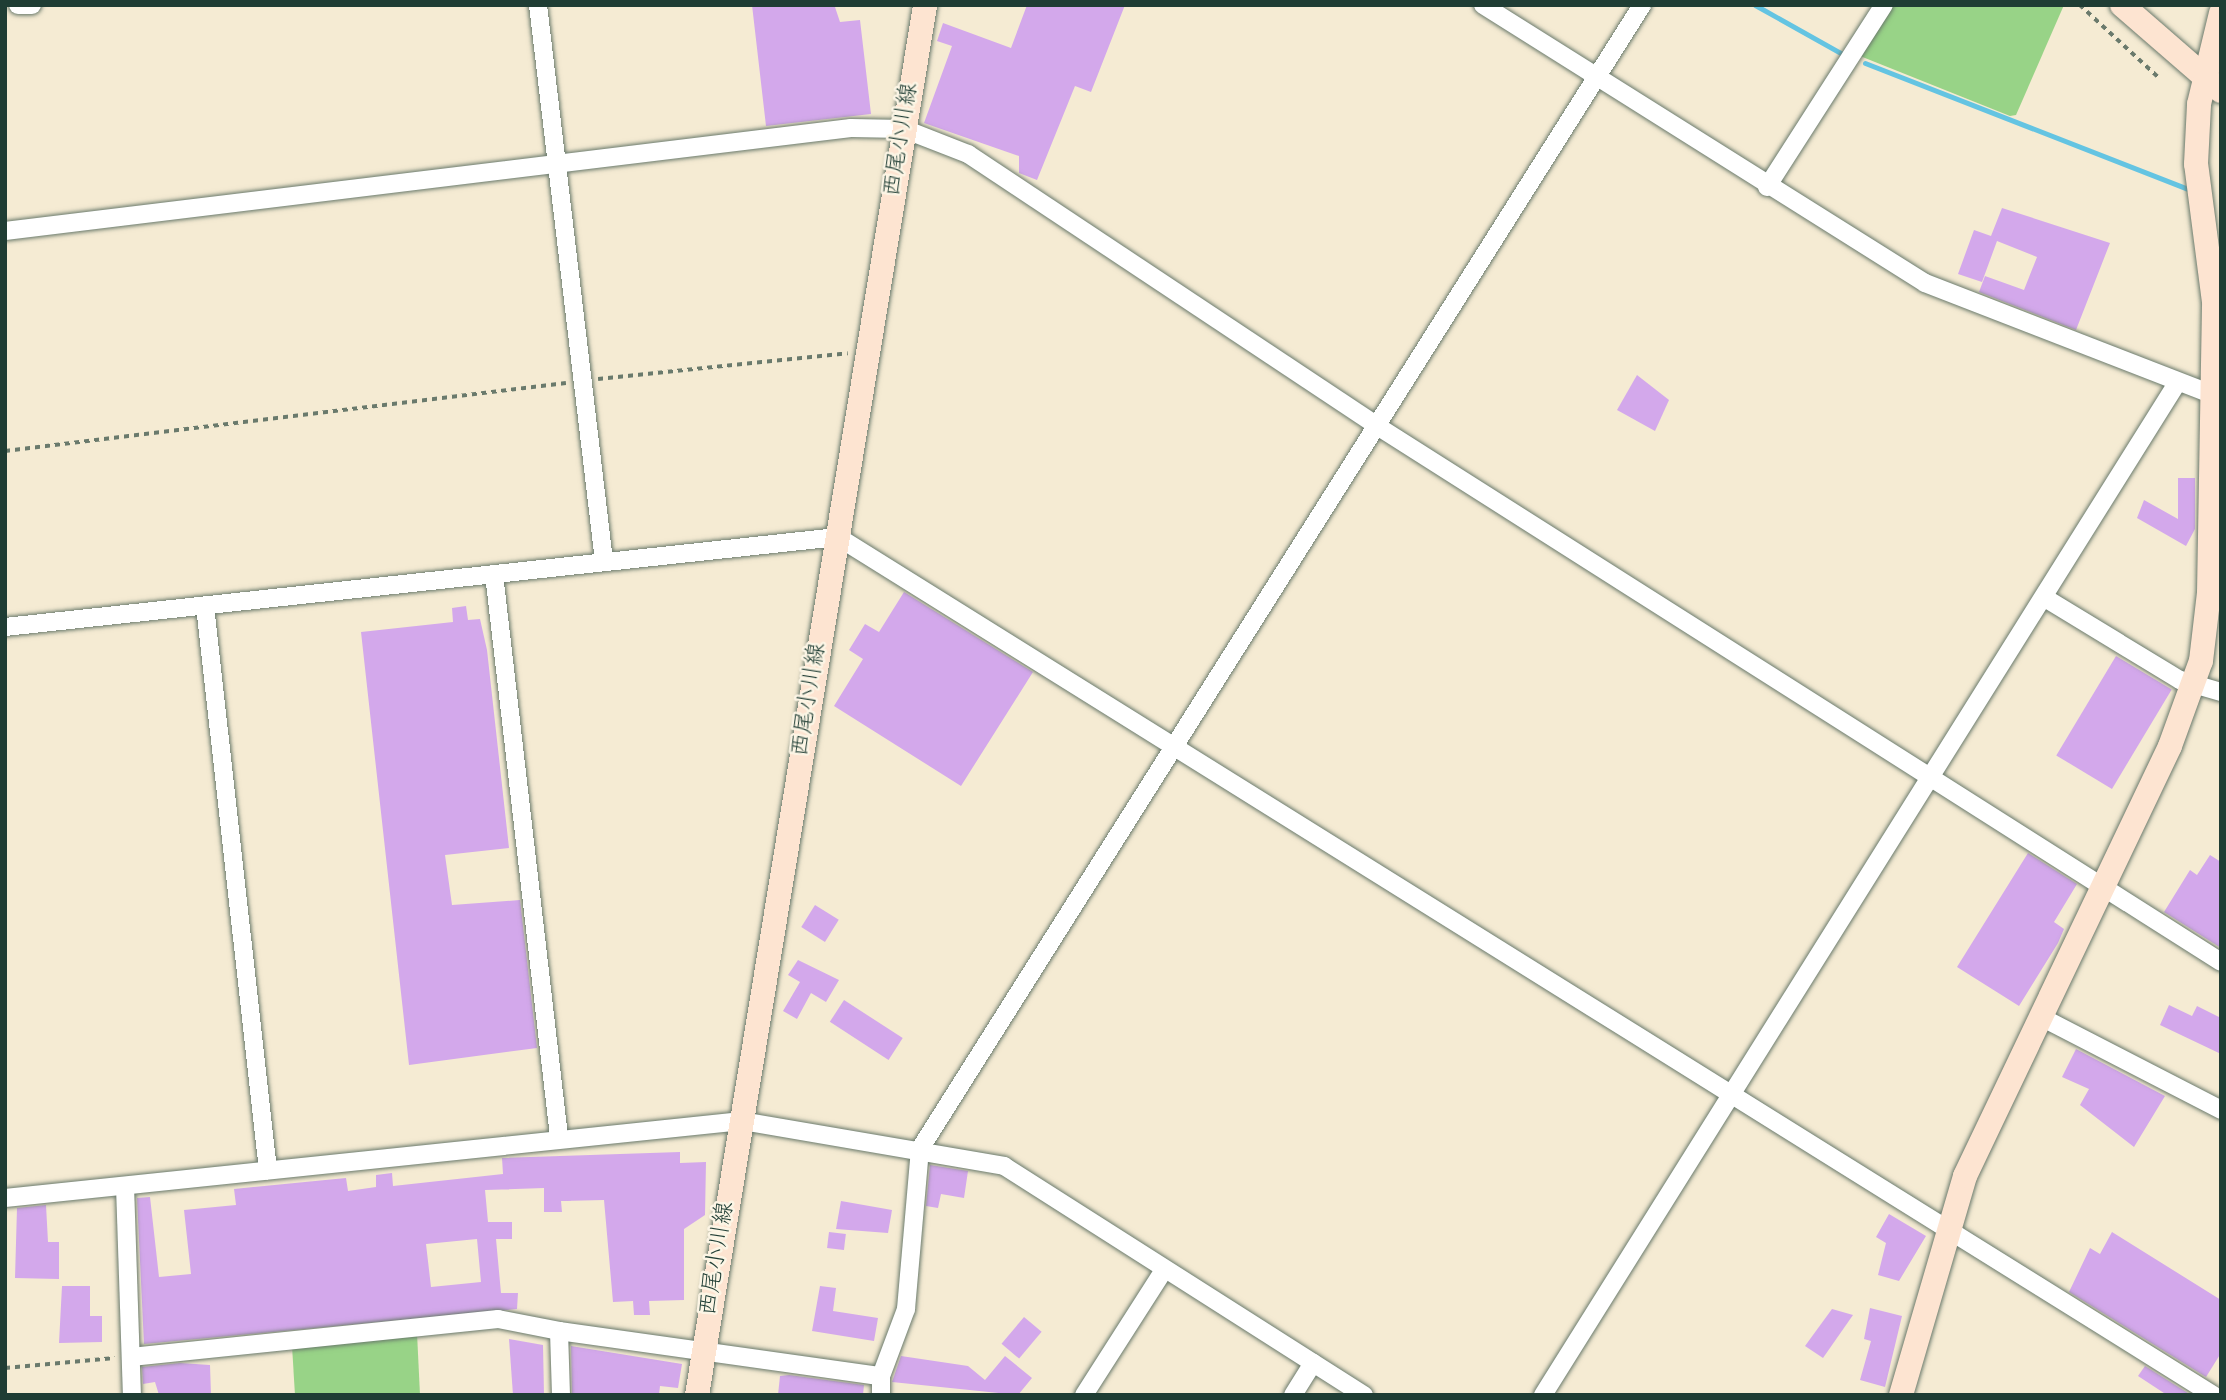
<!DOCTYPE html>
<meta charset="utf-8">
<style>
body{margin:0}
#map{position:relative;width:2226px;height:1400px;overflow:hidden;background:#f5ebd3;font-family:Dekko,"Klee One",sans-serif}
div>[style]{position:absolute}
[style*='--x']{left:calc(var(--x)*1px);top:calc(var(--y)*1px);width:calc(var(--w)*1px);rotate:calc(var(--a)*1deg)}
.green>*{inset:0;background:#98d387}
.stream>*{height:5px;margin:-2.5px;padding:0 2.5px;transform-origin:2.5px;border-radius:2.5px;background:#64c4e2}
.building>*{inset:0;background:#d3a8eb;transform-origin:0 0}
.path>*{height:3.5px;margin-top:-1.75px;transform-origin:0;background:repeating-linear-gradient(90deg,#6a7a6c 0 5px,transparent 0 10px)}
.roads{filter:drop-shadow(0 0 2px #6a7a6c) drop-shadow(0 0 2px #6a7a6c)}
.street>*{height:18px;margin:-9px;padding:0 9px;transform-origin:9px;border-radius:9px;background:#fff}
.secondary>*{height:24px;margin:-12px;padding:0 12px;transform-origin:12px;border-radius:12px;background:#fde4d1}
span{translate:-50% -50%;white-space:nowrap;text-align:center;line-height:1.15;-webkit-text-stroke:5px #fcf5e5;paint-order:stroke}
.street-label{font-size:23px;color:#1f3d34}
.frame{position:absolute;inset:0;border:7px solid #1f3d34;pointer-events:none}
</style>
<div id="map">
<div class="green">
<i style="clip-path:polygon(1892px 5px,2064px 5px,2016px 115px,2010px 116px,1860px 56px)"></i>
<i style="clip-path:polygon(417px 1333px,420px 1395px,295px 1395px,292px 1346px)"></i>
</div>
<div class="stream">
<i style="--x:1755;--y:5;--w:102;--a:29.3"></i>
<i style="--x:1865;--y:63;--w:347;--a:21.3"></i>
</div>
<div class="building">
<i style="clip-path:polygon(752px 5px,835px 7px,840px 22px,860px 20px,871px 114px,766px 126px)"></i>
<i style="clip-path:polygon(1027px 5px,1125px 5px,1091px 92px,1075px 86px,1037px 180px,1019px 173px,1019px 156px,924px 123px,952px 46px,937px 41px,943px 23px,1011px 48px)"></i>
<i style="clip-path:polygon(2002px 208px,2110px 243px,2076px 330px,1979px 292px,1985px 276px,2024px 290px,2037px 257px,1997px 241px,1982px 282px,1958px 274px,1974px 230px,1991px 236px)"></i>
<i style="clip-path:polygon(1637px 375px,1669px 400px,1655px 431px,1617px 410px)"></i>
<i style="clip-path:polygon(2178px 478px,2195px 478px,2195px 529px,2186px 546px,2137px 518px,2144px 500px,2178px 519px)"></i>
<i style="clip-path:polygon(904px 592px,1033px 672px,961px 786px,834px 706px,863px 659px,849px 650px,865px 624px,879px 632px)"></i>
<i style="clip-path:polygon(466px 606px,468px 620px,480px 619px,487px 650px,509px 848px,445px 855px,452px 905px,520px 900px,537px 1048px,409px 1065px,361px 632px,453px 622px,452px 608px)"></i>
<i style="left:2116px;top:656px;width:65px;height:116px;rotate:31deg"></i>
<i style="clip-path:polygon(2028px 853px,2077px 884px,2054px 922px,2064px 929px,2058px 943px,2019px 1006px,1957px 967px)"></i>
<i style="clip-path:polygon(2210px 855px,2221px 862px,2221px 948px,2164px 912px,2190px 870px,2197px 875px)"></i>
<i style="left:815px;top:905px;width:28px;height:26px;rotate:32deg"></i>
<i style="clip-path:polygon(798px 960px,839px 980px,826px 1002px,811px 993px,797px 1019px,783px 1011px,800px 982px,788px 975px)"></i>
<i style="left:844px;top:1000px;width:70px;height:26px;rotate:33deg"></i>
<i style="clip-path:polygon(2169px 1005px,2192px 1016px,2197px 1006px,2221px 1018px,2221px 1054px,2160px 1025px)"></i>
<i style="clip-path:polygon(2076px 1049px,2165px 1096px,2134px 1147px,2080px 1105px,2089px 1089px,2062px 1077px)"></i>
<i style="clip-path:polygon(evenodd,680px 1152px,680px 1163px,706px 1162px,705px 1215px,684px 1229px,684px 1300px,649px 1301px,650px 1315px,634px 1315px,633px 1301px,613px 1302px,604px 1200px,561px 1201px,562px 1212px,544px 1212px,544px 1188px,485px 1190px,488px 1222px,512px 1222px,512px 1239px,496px 1239px,501px 1293px,518px 1293px,517px 1309px,144px 1344px,137px 1198px,150px 1197px,159px 1277px,191px 1274px,184px 1210px,236px 1205px,234px 1189px,346px 1178px,348px 1191px,376px 1187px,376px 1175px,392px 1173px,393px 1186px,503px 1174px,502px 1158px,680px 1152px,477px 1239px,481px 1282px,431px 1287px,426px 1244px,477px 1239px)"></i>
<i style="clip-path:polygon(930px 1165px,968px 1171px,964px 1198px,941px 1194px,938px 1208px,926px 1206px)"></i>
<i style="clip-path:polygon(841px 1201px,892px 1210px,888px 1233px,836px 1229px)"></i>
<i style="clip-path:polygon(46px 1205px,48px 1242px,59px 1242px,59px 1279px,15px 1278px,17px 1208px)"></i>
<i style="clip-path:polygon(1889px 1214px,1926px 1236px,1899px 1281px,1878px 1275px,1886px 1243px,1876px 1237px)"></i>
<i style="left:829px;top:1232px;width:17px;height:16px;rotate:7deg"></i>
<i style="clip-path:polygon(2112px 1232px,2221px 1300px,2221px 1353px,2206px 1377px,2069px 1292px,2090px 1248px,2100px 1254px)"></i>
<i style="clip-path:polygon(62px 1286px,90px 1286px,90px 1316px,102px 1316px,102px 1342px,59px 1343px)"></i>
<i style="clip-path:polygon(820px 1286px,836px 1288px,833px 1311px,878px 1318px,874px 1341px,812px 1331px)"></i>
<i style="clip-path:polygon(1870px 1308px,1902px 1316px,1885px 1387px,1860px 1380px,1871px 1341px,1864px 1339px)"></i>
<i style="clip-path:polygon(1832px 1309px,1853px 1315px,1823px 1358px,1805px 1346px)"></i>
<i style="left:1024px;top:1317px;width:23px;height:35px;rotate:40deg"></i>
<i style="clip-path:polygon(509px 1339px,543px 1345px,544px 1395px,513px 1395px)"></i>
<i style="clip-path:polygon(571px 1346px,682px 1364px,678px 1388px,660px 1386px,659px 1395px,572px 1395px)"></i>
<i style="clip-path:polygon(901px 1356px,968px 1366px,985px 1380px,1005px 1356px,1032px 1378px,1018px 1395px,892px 1382px)"></i>
<i style="clip-path:polygon(180px 1363px,210px 1365px,211px 1395px,159px 1395px,155px 1382px,143px 1384px,142px 1367px)"></i>
<i style="clip-path:polygon(2145px 1366px,2191px 1395px,2167px 1395px,2138px 1376px)"></i>
<i style="clip-path:polygon(789px 1375px,864px 1385px,863px 1395px,778px 1395px,780px 1376px)"></i>
</div>
<div class="path">
<i style="--x:2080;--y:5;--w:106;--a:42.7"></i>
<i style="--x:598;--y:379;--w:251;--a:-5.9"></i>
<i style="--x:5;--y:451;--w:565;--a:-6.91"></i>
<i style="--x:5;--y:1368;--w:110;--a:-5.2"></i>
</div>
<div class="roads">
<div class="street">
<i style="--x:18;--y:5;--w:14;--a:0"></i>
<i style="--x:538;--y:5;--w:560;--a:83.23"></i>
<i style="--x:1483;--y:5;--w:522;--a:32.17"></i>
<i style="--x:1925;--y:283;--w:318;--a:21.2"></i>
<i style="--x:1767;--y:187;--w:216;--a:-57.3"></i>
<i style="--x:5;--y:231;--w:852;--a:-6.94"></i>
<i style="--x:851;--y:128;--w:53;--a:1.1"></i>
<i style="--x:904;--y:129;--w:69;--a:21.3"></i>
<i style="--x:968;--y:154;--w:488;--a:33.6"></i>
<i style="--x:1374;--y:424;--w:1003;--a:32.42"></i>
<i style="--x:494;--y:574;--w:567;--a:83.41"></i>
<i style="--x:2045;--y:598;--w:158;--a:31.3"></i>
<i style="--x:2180;--y:680;--w:43;--a:16.3"></i>
<i style="--x:205;--y:606;--w:568;--a:83.63"></i>
<i style="--x:5;--y:627;--w:838;--a:-6.17"></i>
<i style="--x:838;--y:537;--w:1621;--a:31.96"></i>
<i style="--x:2041;--y:1017;--w:203;--a:27.3"></i>
<i style="--x:125;--y:1186;--w:209;--a:88.1"></i>
<i style="--x:5;--y:1198;--w:741;--a:-5.96"></i>
<i style="--x:742;--y:1121;--w:266;--a:9.7"></i>
<i style="--x:1004;--y:1166;--w:427;--a:32.5"></i>
<i style="--x:131;--y:1357;--w:369;--a:-5.9"></i>
<i style="--x:498;--y:1319;--w:62;--a:11.1"></i>
<i style="--x:561;--y:1395;--w:64;--a:-91.8"></i>
<i style="--x:559;--y:1331;--w:325;--a:8"></i>
<i style="--x:881;--y:1395;--w:19;--a:-90"></i>
<i style="--x:881;--y:1376;--w:72;--a:-69.5"></i>
<i style="--x:906;--y:1309;--w:161;--a:-85"></i>
<i style="--x:920;--y:1149;--w:1353;--a:-57.74"></i>
<i style="--x:1084;--y:1395;--w:148;--a:-57.4"></i>
<i style="--x:1293;--y:1395;--w:38;--a:-58"></i>
<i style="--x:1543;--y:1395;--w:1194;--a:-57.93"></i>
</div>
<div class="secondary">
<i style="--x:2122;--y:5;--w:131;--a:41"></i>
<i style="--x:697;--y:1395;--w:1409;--a:-80.68"></i>
<i style="--x:1901;--y:1395;--w:228;--a:-73.7"></i>
<i style="--x:1965;--y:1176;--w:476;--a:-64.5"></i>
<i style="--x:2170;--y:746;--w:90;--a:-70"></i>
<i style="--x:2201;--y:661;--w:68;--a:-83.3"></i>
<i style="--x:2209;--y:593;--w:291;--a:-89"></i>
<i style="--x:2214;--y:302;--w:139;--a:-97.4"></i>
<i style="--x:2196;--y:164;--w:60;--a:-87.1"></i>
<i style="--x:2199;--y:104;--w:94;--a:-76.4"></i>
</div>
</div>
<div class="street-label">
<span style="left:903px;top:140px;rotate:-81deg">西尾小川線</span>
<span style="left:811px;top:700px;rotate:-81deg">西尾小川線</span>
<span style="left:719px;top:1259px;rotate:-81deg">西尾小川線</span>
</div>
<div class="frame"></div>
</div>
